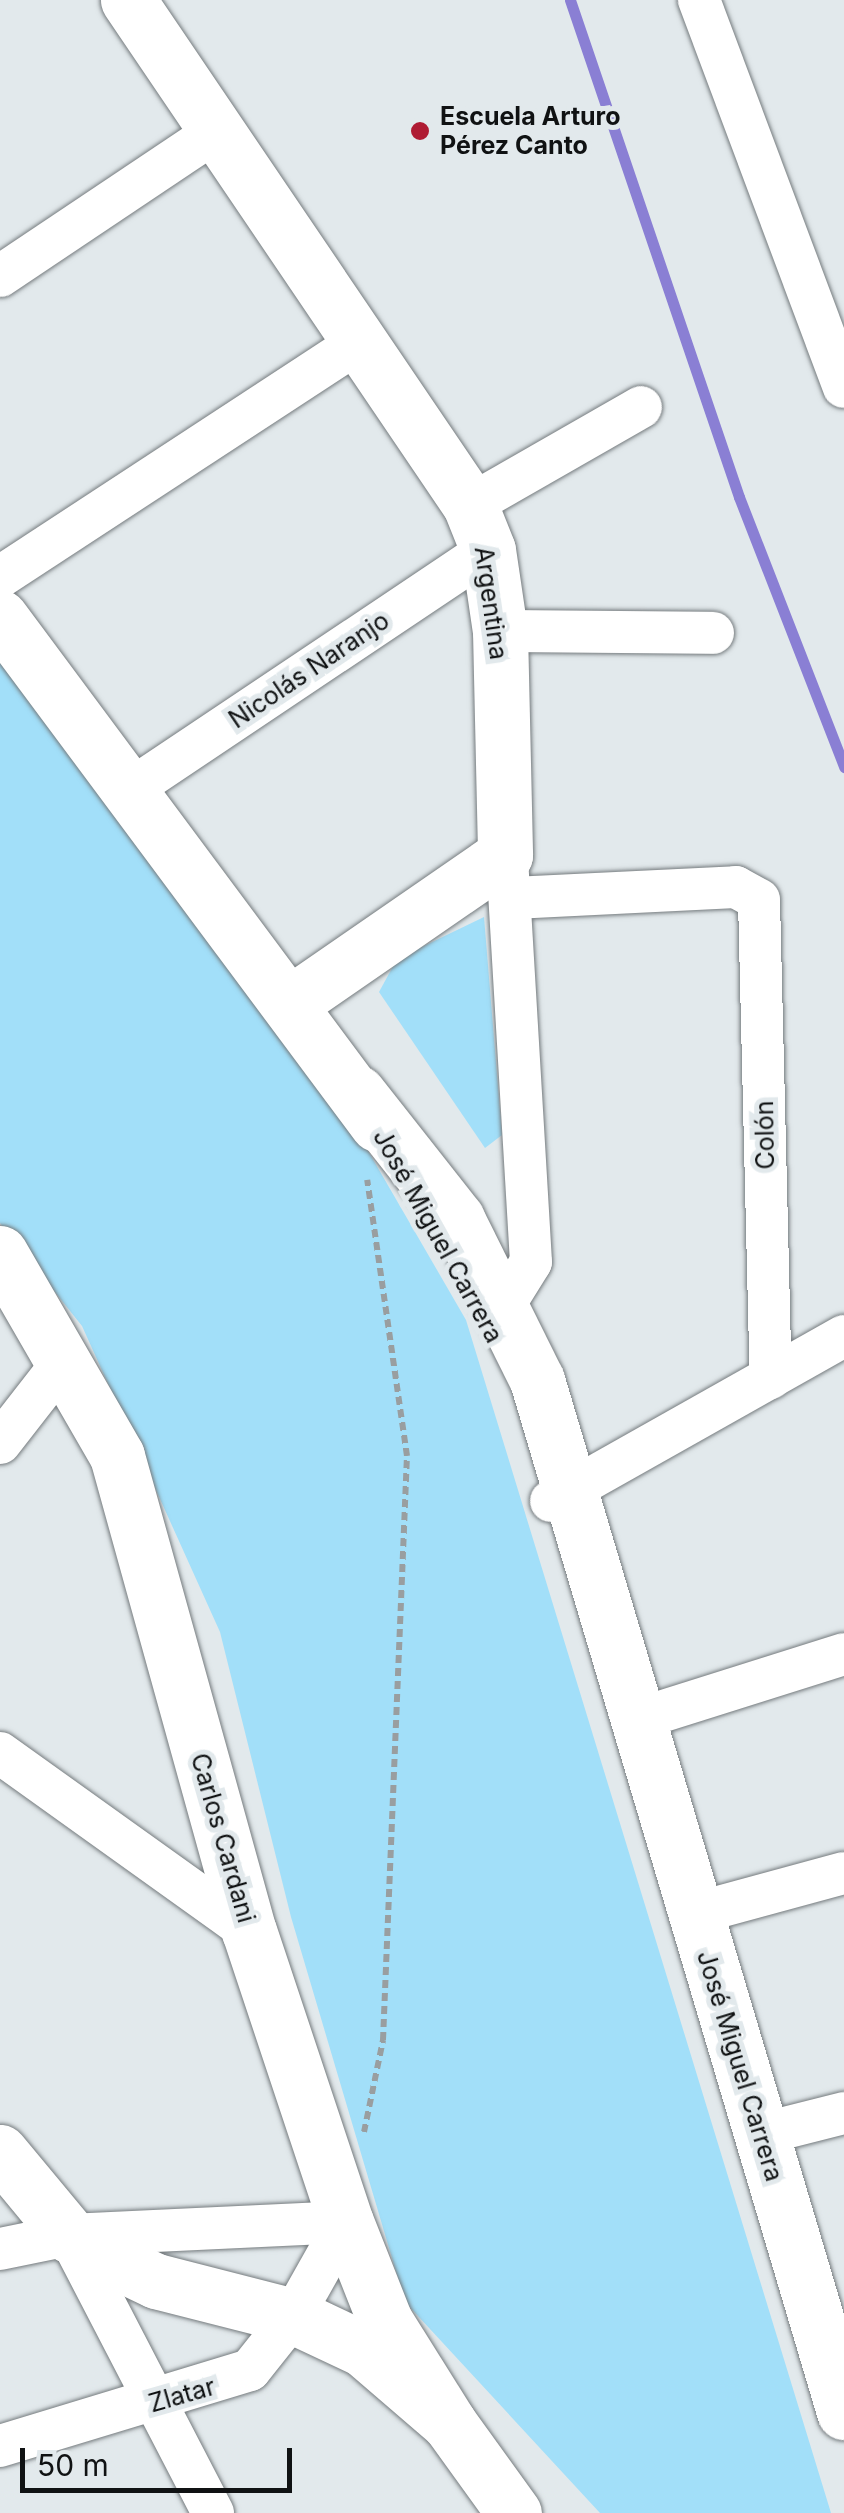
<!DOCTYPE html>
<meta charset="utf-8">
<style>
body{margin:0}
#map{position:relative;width:844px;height:2513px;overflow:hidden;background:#e2e9ec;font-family:Inter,sans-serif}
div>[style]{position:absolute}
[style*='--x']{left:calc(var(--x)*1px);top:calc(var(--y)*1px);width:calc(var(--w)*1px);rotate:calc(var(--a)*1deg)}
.green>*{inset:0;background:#a2dff9}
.stream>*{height:11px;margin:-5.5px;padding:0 5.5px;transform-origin:5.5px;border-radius:5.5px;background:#8a7fd4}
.path>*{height:6px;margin-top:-3px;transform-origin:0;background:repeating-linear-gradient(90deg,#999ea0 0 8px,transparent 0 13px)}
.roads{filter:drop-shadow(0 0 2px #757b7e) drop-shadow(0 0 2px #757b7e)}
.street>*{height:42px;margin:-21px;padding:0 21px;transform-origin:21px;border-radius:21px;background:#fff}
.secondary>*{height:55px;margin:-27.5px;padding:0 27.5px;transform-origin:27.5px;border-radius:27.5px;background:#fff}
.dots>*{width:28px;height:28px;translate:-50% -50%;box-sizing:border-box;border:5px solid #e2e9ec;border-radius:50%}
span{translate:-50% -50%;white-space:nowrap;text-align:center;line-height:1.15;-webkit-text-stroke:10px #e2e9ec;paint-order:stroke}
.poi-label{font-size:25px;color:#101213;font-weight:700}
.left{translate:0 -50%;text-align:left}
.street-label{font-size:25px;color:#101213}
.scale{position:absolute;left:20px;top:2448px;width:272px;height:45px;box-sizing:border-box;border:5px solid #101213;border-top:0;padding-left:12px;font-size:30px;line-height:35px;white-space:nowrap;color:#101213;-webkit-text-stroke:8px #e2e9ec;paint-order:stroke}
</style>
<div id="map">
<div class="green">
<i style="clip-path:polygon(0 651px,342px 1106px,466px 1320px,831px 2513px,600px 2513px,405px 2302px,291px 1917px,220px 1632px,82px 1326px,0 1223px)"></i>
<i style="clip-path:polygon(484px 917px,502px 1135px,485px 1148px,379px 992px,397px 959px)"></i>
</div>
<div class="stream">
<i style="--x:570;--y:0;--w:525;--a:71.22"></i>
<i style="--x:739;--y:497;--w:290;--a:68.7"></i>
</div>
<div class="path">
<i style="--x:364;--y:2132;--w:94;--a:-78.3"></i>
<i style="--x:383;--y:2040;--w:584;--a:-87.65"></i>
<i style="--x:407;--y:1456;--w:279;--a:-98.2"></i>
</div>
<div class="roads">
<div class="street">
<i style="--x:699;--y:0;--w:413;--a:69.5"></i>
<i style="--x:0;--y:276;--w:259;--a:-33.8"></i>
<i style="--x:470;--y:505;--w:197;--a:-29.8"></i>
<i style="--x:0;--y:577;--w:428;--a:-33.2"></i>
<i style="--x:500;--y:631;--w:213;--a:0.5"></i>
<i style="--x:131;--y:789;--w:430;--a:-33.8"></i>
<i style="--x:513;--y:898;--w:223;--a:-2.8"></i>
<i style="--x:736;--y:887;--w:26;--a:29"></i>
<i style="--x:759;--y:900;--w:478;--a:88.6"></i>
<i style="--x:506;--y:1302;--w:47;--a:-58"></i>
<i style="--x:531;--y:1262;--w:393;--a:-93.4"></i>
<i style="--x:0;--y:1443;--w:109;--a:-52.1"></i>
<i style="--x:551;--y:1501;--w:336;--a:-29.4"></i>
<i style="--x:635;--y:1720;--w:219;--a:-17.5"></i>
<i style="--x:0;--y:1753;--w:306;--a:35.6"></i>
<i style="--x:693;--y:1914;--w:156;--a:-15.2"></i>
<i style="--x:761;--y:2134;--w:86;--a:-14.2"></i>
<i style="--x:69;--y:2235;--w:313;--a:62.6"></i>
<i style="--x:0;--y:2249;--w:70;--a:-11.5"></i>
<i style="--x:69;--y:2235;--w:277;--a:-2.7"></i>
<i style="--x:0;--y:2446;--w:261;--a:-16.9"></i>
<i style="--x:250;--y:2370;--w:69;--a:-51.5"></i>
<i style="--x:293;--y:2316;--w:108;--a:-60.6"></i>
</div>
<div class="secondary">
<i style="--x:128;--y:0;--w:610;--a:55.89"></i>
<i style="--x:470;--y:505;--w:48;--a:68.2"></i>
<i style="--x:488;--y:550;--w:82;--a:81.6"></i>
<i style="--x:500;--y:631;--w:224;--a:88.7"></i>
<i style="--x:505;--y:855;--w:262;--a:145.4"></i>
<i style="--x:0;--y:617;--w:632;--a:53.37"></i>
<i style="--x:358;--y:1093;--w:160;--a:51.8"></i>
<i style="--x:457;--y:1219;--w:180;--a:63.6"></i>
<i style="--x:537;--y:1380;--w:1077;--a:73.43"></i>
<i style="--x:0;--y:1253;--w:234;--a:60"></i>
<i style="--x:117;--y:1456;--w:493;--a:74.5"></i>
<i style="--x:249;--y:1931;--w:307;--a:71.6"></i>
<i style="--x:346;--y:2222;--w:106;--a:68.5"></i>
<i style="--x:385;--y:2321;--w:120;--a:57.9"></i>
<i style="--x:0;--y:2152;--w:108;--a:50.3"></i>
<i style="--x:69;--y:2235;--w:52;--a:30"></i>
<i style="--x:114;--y:2261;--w:47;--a:25.5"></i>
<i style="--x:156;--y:2281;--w:141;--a:14.3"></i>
<i style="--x:293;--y:2316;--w:77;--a:25.2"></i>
<i style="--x:363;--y:2349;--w:113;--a:40.7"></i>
<i style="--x:449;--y:2423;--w:111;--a:54.2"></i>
</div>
</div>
<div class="dots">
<i style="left:420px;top:131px;background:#af1b33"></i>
</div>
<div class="poi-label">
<span class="left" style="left:440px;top:131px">Escuela Arturo<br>Pérez Canto</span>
</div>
<div class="street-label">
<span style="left:491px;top:603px;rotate:82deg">Argentina</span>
<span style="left:309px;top:670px;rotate:-34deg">Nicolás Naranjo</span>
<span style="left:765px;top:1135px;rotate:-91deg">Colón</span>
<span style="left:438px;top:1236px;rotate:61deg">José Miguel Carrera</span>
<span style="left:223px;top:1838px;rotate:74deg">Carlos Cardani</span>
<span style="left:740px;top:2066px;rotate:73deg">José Miguel Carrera</span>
<span style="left:182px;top:2395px;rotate:-16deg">Zlatar</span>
</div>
<div class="scale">50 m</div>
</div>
